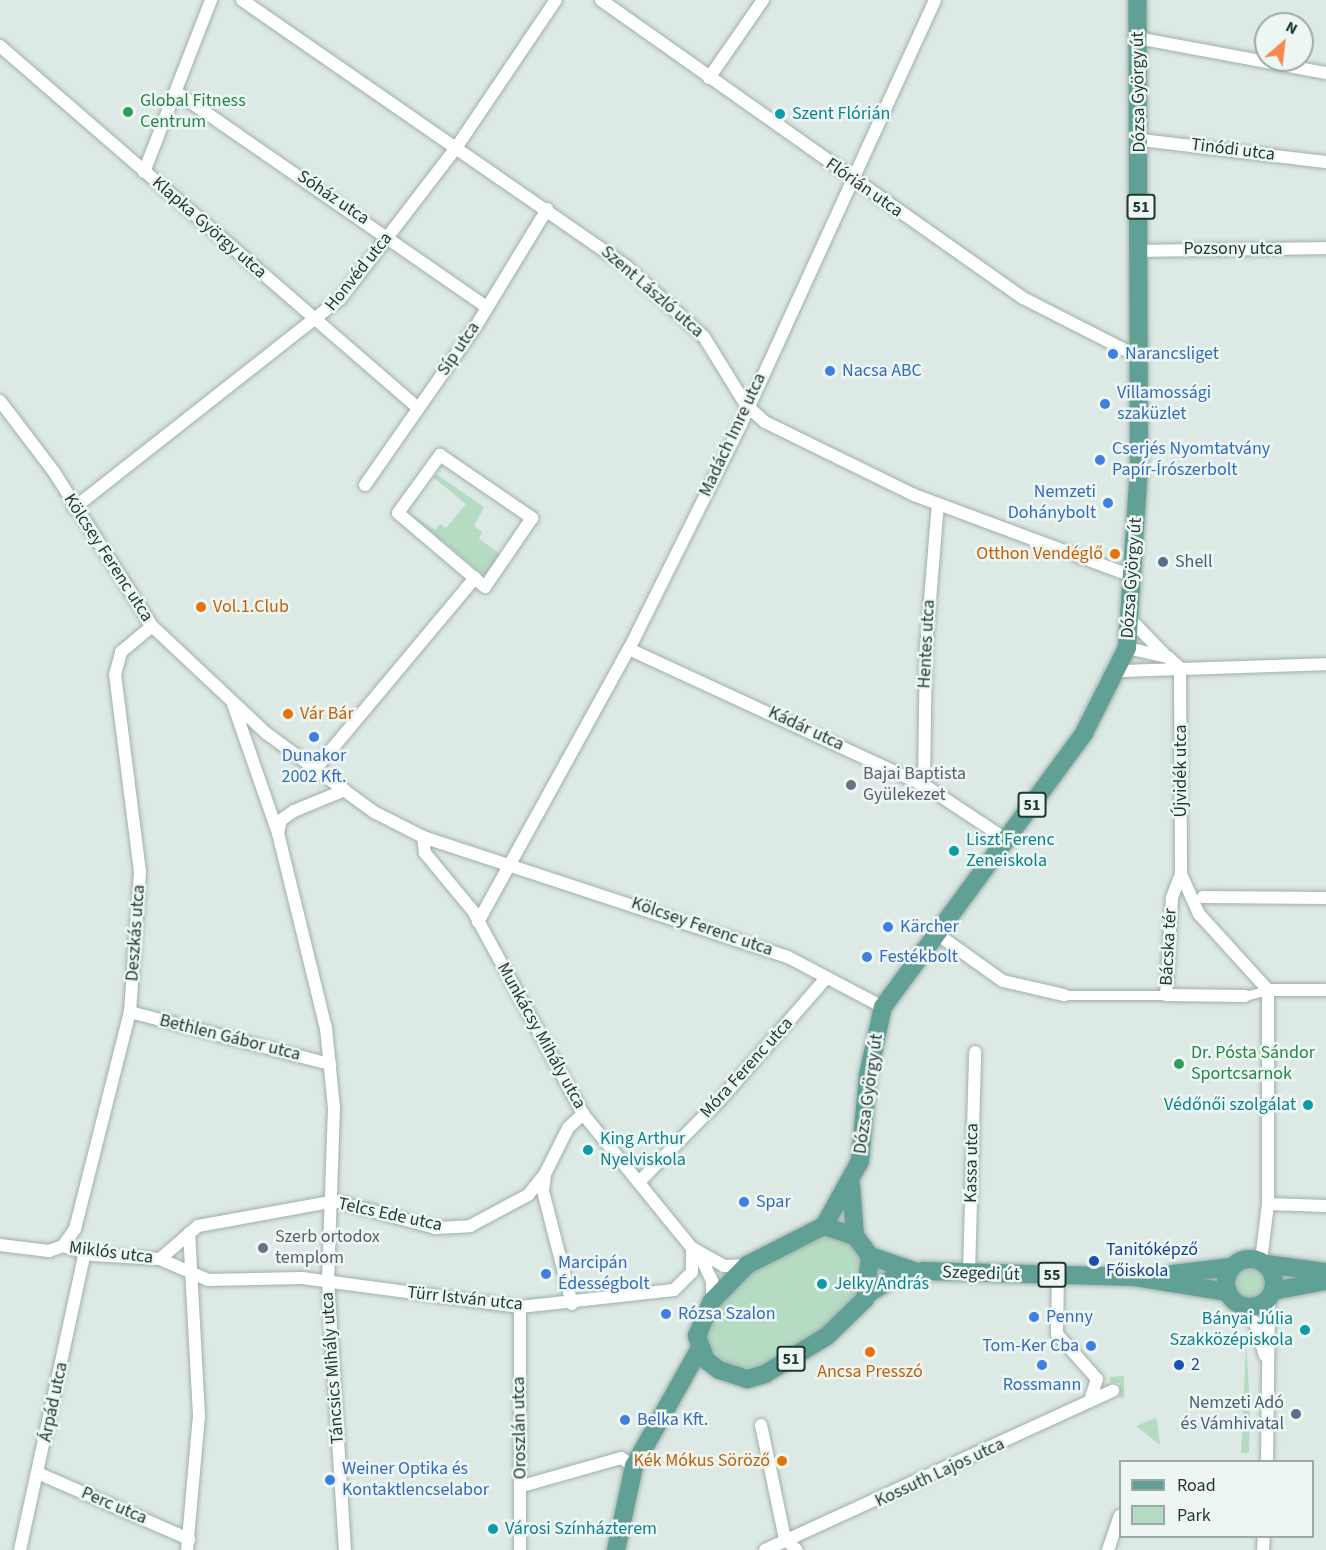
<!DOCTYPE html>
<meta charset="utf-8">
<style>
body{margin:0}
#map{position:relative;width:1326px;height:1550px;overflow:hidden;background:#dde9e5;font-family:"Source Sans 3",sans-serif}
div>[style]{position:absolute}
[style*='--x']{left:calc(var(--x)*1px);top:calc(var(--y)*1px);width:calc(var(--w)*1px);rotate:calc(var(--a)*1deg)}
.green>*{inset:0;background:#b5dbc3}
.round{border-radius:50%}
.roads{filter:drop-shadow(0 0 2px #a0b0ac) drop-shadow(0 0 2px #a0b0ac)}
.pedestrian>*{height:9px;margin:-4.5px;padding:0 4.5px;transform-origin:4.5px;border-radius:4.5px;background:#fff}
.minor>*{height:12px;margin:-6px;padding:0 6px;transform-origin:6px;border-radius:6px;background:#fff}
.primary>*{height:18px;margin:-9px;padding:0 9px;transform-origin:9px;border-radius:9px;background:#60a095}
.primary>.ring{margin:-9px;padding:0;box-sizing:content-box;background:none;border:18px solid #60a095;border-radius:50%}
.dots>*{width:16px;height:16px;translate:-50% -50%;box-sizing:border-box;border:3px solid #edf6f2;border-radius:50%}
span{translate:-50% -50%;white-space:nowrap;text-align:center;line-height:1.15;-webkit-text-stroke:5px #edf6f2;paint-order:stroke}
.shield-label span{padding:2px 4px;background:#edf6f2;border:2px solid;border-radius:4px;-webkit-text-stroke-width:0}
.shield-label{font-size:16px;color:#1f3834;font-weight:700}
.street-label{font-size:18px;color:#1f3834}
.leisure-label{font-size:18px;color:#27864d}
.left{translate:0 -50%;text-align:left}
.culture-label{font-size:18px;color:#0d838f}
.right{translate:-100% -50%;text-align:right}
.shop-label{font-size:18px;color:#366cbe}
.food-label{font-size:18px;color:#c56008}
.service-label{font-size:18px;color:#4e5e75}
.worship-label{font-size:18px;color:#5b616d}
.transit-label{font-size:18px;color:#164399}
.legend{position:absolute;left:1119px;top:1460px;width:195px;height:78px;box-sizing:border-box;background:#edf6f2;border:2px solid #9baaa6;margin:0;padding:8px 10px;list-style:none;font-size:18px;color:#1f3834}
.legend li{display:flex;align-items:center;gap:12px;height:30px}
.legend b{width:30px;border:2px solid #9baaa6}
.north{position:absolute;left:1254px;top:12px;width:60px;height:60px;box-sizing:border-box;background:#edf6f2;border:2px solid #9baaa6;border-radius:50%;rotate:28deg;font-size:16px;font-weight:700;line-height:24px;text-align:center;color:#1f3834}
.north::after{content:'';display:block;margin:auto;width:21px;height:27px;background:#f48850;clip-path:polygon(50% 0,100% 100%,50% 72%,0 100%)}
</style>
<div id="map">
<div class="green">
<i style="clip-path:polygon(436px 474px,484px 507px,474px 526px,482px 532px,479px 539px,502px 555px,487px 578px,410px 514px,435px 530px,440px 524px,446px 528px,466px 504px,433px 477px)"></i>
<i style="clip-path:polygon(811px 1233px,839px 1234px,860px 1250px,863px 1290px,824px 1330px,765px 1366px,733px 1369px,709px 1347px,706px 1335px,715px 1304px,751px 1271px)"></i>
<i class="round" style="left:1233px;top:1266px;width:34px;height:34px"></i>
<i style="clip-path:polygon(1246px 1343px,1250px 1404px,1249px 1453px,1241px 1453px)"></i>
<i style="clip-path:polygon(1124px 1376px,1124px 1398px,1119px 1397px,1120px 1383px,1110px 1382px,1110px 1377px)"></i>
<i style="clip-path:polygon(1155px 1418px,1157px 1421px,1160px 1445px,1136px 1426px)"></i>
</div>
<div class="roads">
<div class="pedestrian">
<i style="--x:1064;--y:995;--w:102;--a:0"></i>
<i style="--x:1245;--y:996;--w:24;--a:-15"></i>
</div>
<div class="minor">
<i style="--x:242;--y:0;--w:467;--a:34.7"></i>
<i style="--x:626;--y:266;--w:105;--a:42.3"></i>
<i style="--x:704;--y:337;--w:80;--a:58.3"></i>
<i style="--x:746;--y:405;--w:25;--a:42"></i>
<i style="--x:765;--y:422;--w:166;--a:26.1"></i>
<i style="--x:914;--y:495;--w:236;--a:20.4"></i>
<i style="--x:601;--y:0;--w:517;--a:35.23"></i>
<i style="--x:1023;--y:298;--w:130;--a:27"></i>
<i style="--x:1137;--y:38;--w:192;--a:10.5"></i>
<i style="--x:0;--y:46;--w:553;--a:40.89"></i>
<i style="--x:709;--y:78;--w:95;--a:-55.3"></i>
<i style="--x:176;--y:92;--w:378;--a:34.7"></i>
<i style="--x:1141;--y:140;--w:186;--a:6.8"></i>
<i style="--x:144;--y:172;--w:185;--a:-68.7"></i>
<i style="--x:1141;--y:251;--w:185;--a:-0.9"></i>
<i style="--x:0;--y:401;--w:89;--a:52.7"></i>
<i style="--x:54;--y:472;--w:183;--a:57.5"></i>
<i style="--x:152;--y:626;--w:156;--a:43.2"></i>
<i style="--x:266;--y:733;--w:134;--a:36.2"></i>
<i style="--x:374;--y:812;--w:55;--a:27"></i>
<i style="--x:423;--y:837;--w:384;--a:18.2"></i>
<i style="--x:788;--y:957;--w:107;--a:27.8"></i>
<i style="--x:440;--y:455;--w:112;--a:34.4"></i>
<i style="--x:532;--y:518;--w:83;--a:124.3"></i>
<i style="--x:485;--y:587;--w:114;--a:-139.6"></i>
<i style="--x:398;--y:513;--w:72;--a:-54.1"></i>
<i style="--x:365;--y:485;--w:194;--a:-55.1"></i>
<i style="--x:476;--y:326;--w:137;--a:-58.7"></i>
<i style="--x:74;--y:508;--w:338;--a:-38.2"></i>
<i style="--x:340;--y:299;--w:190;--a:-52.5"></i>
<i style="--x:456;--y:148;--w:179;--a:-56"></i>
<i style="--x:1131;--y:620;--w:49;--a:45.8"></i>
<i style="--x:1127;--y:648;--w:42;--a:12.4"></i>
<i style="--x:1168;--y:657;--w:16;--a:43"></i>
<i style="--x:629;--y:649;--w:325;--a:24.8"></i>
<i style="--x:924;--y:785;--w:100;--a:33.5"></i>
<i style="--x:1180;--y:668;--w:206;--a:89.7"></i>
<i style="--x:1181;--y:874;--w:44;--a:65.8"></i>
<i style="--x:1199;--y:914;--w:103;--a:47.8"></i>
<i style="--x:1268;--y:990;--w:214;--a:90"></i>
<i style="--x:1268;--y:1204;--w:57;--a:97"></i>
<i style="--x:1120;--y:671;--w:206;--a:-1.9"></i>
<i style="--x:233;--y:704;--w:137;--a:70.8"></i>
<i style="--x:278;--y:833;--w:201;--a:76.2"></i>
<i style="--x:326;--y:1028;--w:80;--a:84.3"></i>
<i style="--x:334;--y:1108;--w:173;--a:92"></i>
<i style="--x:328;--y:1281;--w:270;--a:86.4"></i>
<i style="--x:316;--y:768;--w:248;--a:-50.1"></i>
<i style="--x:924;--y:785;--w:136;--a:-89.2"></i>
<i style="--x:926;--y:649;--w:145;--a:-85.3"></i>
<i style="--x:278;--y:833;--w:13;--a:-77"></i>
<i style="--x:281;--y:820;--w:16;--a:-35"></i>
<i style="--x:294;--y:811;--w:55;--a:-22.4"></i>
<i style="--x:423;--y:837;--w:16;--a:83"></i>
<i style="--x:425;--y:853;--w:75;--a:50.4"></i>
<i style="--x:473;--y:911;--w:231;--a:61.5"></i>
<i style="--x:583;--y:1114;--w:173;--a:50.9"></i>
<i style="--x:692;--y:1248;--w:37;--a:29"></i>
<i style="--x:724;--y:1266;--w:23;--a:-2"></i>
<i style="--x:1181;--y:874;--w:26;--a:111"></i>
<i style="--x:1172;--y:898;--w:97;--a:93.5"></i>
<i style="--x:1166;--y:995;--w:79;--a:0.7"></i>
<i style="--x:1203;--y:897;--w:123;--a:0.5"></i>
<i style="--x:478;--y:922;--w:312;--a:-61.1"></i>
<i style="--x:629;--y:649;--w:251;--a:-63.5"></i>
<i style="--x:741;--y:424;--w:466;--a:-65.4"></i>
<i style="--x:937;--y:934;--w:81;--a:35.5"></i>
<i style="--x:1003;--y:981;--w:63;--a:12.9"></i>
<i style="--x:1268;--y:990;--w:58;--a:0"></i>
<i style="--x:130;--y:1012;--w:207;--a:14.6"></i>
<i style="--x:640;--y:1181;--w:114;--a:-45.4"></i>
<i style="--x:720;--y:1100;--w:162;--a:-49"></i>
<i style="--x:1268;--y:1204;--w:58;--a:2"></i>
<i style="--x:0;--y:1245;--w:49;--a:7"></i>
<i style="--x:49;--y:1251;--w:15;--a:-20"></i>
<i style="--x:63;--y:1246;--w:31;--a:17"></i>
<i style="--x:93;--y:1255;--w:67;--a:3.4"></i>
<i style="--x:160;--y:1259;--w:52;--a:23.6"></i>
<i style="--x:208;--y:1280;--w:94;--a:-1.2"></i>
<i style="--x:302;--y:1278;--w:220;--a:7.6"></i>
<i style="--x:520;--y:1307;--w:155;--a:-6.3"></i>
<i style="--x:674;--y:1290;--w:25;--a:-45"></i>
<i style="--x:692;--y:1272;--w:24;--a:-90"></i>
<i style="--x:63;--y:1246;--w:21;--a:-55"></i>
<i style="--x:75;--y:1229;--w:224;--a:-75.8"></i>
<i style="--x:130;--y:1012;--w:140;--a:-85.9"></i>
<i style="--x:140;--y:872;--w:199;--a:-97.2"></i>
<i style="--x:115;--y:675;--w:24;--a:-75"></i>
<i style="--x:121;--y:652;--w:40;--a:-40"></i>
<i style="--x:699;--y:1254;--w:30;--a:64"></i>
<i style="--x:712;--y:1281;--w:20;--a:90"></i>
<i style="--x:160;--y:1259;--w:50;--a:-41"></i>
<i style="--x:198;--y:1226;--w:139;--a:-10.3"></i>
<i style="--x:335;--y:1201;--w:105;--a:15"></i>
<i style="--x:436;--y:1228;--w:34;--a:-3"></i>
<i style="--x:470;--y:1226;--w:66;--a:-28.1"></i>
<i style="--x:528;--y:1195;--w:27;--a:-51"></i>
<i style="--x:969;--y:1273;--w:221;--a:-88.4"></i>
<i style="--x:1058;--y:1275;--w:59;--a:91"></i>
<i style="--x:1057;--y:1334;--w:60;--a:48.4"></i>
<i style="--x:1097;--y:1379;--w:20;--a:108"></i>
<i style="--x:1236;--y:1303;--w:28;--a:46"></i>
<i style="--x:1255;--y:1323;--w:34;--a:73"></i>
<i style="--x:572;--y:1304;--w:117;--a:-104.4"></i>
<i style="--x:543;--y:1191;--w:17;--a:-83"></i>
<i style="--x:545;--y:1174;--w:51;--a:-63.4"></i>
<i style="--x:568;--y:1128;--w:21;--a:-43"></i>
<i style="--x:761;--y:1425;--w:116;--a:78.1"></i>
<i style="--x:785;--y:1539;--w:16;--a:43"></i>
<i style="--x:1267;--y:1462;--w:164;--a:-89.3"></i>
<i style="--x:40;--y:1474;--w:163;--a:23.6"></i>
<i style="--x:522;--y:1486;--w:103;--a:-15.8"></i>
<i style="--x:621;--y:1458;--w:15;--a:32"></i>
<i style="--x:20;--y:1550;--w:304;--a:-77.7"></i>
<i style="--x:187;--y:1550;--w:135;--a:-84.9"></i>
<i style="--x:199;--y:1416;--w:183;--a:-93.1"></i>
<i style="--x:520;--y:1550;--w:243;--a:-90"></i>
<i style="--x:765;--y:1550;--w:383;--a:-24.6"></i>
<i style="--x:1108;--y:1550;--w:36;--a:-71"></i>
<i style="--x:1263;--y:1550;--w:14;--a:-86"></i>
</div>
<div class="primary">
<i style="--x:851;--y:1185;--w:51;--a:85.5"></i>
<i style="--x:824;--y:1226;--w:74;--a:-61"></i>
<i style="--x:860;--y:1161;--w:86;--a:-84.7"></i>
<i style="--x:868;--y:1075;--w:70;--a:-77.6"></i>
<i style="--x:883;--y:1007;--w:340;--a:-53.7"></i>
<i style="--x:1084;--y:733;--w:95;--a:-63.2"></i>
<i style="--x:1127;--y:648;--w:181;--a:-86.2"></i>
<i style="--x:1139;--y:467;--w:467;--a:-90.2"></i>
<i style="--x:824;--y:1226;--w:33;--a:18"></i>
<i style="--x:855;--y:1236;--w:25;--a:53"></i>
<i style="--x:870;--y:1256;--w:43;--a:96.6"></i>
<i style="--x:865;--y:1299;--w:53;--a:135.8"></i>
<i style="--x:827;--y:1336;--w:73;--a:148.5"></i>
<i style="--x:765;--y:1374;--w:19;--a:164"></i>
<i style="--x:747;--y:1379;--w:29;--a:-162"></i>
<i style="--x:719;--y:1370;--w:16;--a:-142"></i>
<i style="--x:706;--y:1360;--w:26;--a:-111"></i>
<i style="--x:697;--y:1336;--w:38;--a:-67"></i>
<i style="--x:712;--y:1301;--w:50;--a:-45.8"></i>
<i style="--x:747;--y:1265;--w:86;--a:-26.9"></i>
<i style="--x:870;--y:1256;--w:46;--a:18.8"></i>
<i class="ring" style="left:1226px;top:1259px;width:30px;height:30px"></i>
<i style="--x:1266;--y:1264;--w:61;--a:7.6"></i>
<i style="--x:1173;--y:1274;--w:58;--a:-6.9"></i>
<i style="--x:1273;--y:1291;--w:54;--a:-10.7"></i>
<i style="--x:869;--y:1293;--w:28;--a:-32"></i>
<i style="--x:893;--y:1278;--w:32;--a:-13"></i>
<i style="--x:924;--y:1271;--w:211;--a:1.6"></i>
<i style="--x:1135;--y:1277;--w:94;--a:9.2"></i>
<i style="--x:616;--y:1550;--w:86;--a:-77.9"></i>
<i style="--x:634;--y:1466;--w:135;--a:-60.8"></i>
</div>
</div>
<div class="dots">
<i style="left:128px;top:112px;background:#2e9e5b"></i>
<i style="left:780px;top:114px;background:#0f9aa8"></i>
<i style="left:1113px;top:354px;background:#3f7fe0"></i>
<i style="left:830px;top:371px;background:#3f7fe0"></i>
<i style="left:1105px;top:404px;background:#3f7fe0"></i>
<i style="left:1100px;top:460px;background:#3f7fe0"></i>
<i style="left:1108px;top:503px;background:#3f7fe0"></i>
<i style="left:1115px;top:554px;background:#e8710a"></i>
<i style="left:1163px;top:562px;background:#5c6f8a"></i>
<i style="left:201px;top:607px;background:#e8710a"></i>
<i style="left:288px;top:714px;background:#e8710a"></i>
<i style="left:314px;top:737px;background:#3f7fe0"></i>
<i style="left:851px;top:785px;background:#6b7280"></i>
<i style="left:954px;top:851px;background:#0f9aa8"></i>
<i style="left:888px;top:927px;background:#3f7fe0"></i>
<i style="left:867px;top:957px;background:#3f7fe0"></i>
<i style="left:1179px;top:1064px;background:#2e9e5b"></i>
<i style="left:1308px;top:1105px;background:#0f9aa8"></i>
<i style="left:588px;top:1150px;background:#0f9aa8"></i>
<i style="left:744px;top:1202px;background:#3f7fe0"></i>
<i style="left:263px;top:1248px;background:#6b7280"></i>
<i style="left:1094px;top:1261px;background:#1a4fb4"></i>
<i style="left:546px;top:1274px;background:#3f7fe0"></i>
<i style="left:822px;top:1284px;background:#0f9aa8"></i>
<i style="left:666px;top:1314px;background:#3f7fe0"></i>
<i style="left:1034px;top:1317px;background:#3f7fe0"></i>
<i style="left:1305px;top:1330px;background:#0f9aa8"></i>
<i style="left:1091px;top:1346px;background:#3f7fe0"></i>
<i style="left:870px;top:1352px;background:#e8710a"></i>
<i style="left:1042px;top:1365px;background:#3f7fe0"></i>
<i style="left:1179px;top:1365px;background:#1a4fb4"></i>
<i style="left:1296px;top:1414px;background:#5c6f8a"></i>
<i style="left:625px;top:1420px;background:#3f7fe0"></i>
<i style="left:782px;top:1461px;background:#e8710a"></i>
<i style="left:330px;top:1480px;background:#3f7fe0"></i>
<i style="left:493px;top:1529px;background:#0f9aa8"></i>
</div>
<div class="shield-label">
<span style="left:1141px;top:207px">51</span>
<span style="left:1032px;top:805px">51</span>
<span style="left:1052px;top:1275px">55</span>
<span style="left:791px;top:1359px">51</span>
</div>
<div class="street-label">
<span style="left:1139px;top:92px;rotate:-91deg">Dózsa György út</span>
<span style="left:1233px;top:150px;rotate:7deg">Tinódi utca</span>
<span style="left:864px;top:188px;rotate:35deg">Flórián utca</span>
<span style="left:333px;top:198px;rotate:34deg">Sóház utca</span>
<span style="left:209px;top:228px;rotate:41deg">Klapka György utca</span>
<span style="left:1233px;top:249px">Pozsony utca</span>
<span style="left:359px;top:272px;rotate:-51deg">Honvéd utca</span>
<span style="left:652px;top:292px;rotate:41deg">Szent László utca</span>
<span style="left:459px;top:349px;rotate:-56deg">Síp utca</span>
<span style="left:733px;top:435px;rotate:-65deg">Madách Imre utca</span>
<span style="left:108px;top:558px;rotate:57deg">Kölcsey Ferenc utca</span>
<span style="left:1132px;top:578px;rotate:-86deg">Dózsa György út</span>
<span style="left:927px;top:644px;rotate:-87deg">Hentes utca</span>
<span style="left:806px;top:729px;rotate:25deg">Kádár utca</span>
<span style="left:1181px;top:771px;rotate:-90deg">Újvidék utca</span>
<span style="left:702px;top:927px;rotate:19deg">Kölcsey Ferenc utca</span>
<span style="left:136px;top:933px;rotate:-86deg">Deszkás utca</span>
<span style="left:1169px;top:947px;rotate:-87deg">Bácska tér</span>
<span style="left:541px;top:1036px;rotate:61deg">Munkácsy Mihály utca</span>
<span style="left:230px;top:1038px;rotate:14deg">Bethlen Gábor utca</span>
<span style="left:747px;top:1068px;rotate:-48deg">Móra Ferenc utca</span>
<span style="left:869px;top:1094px;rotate:-82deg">Dózsa György út</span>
<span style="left:972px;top:1163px;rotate:-89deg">Kassa utca</span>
<span style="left:390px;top:1215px;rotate:12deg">Telcs Ede utca</span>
<span style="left:111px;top:1253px;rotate:7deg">Miklós utca</span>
<span style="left:981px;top:1274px;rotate:2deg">Szegedi út</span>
<span style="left:465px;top:1299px;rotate:6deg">Türr István utca</span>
<span style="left:333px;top:1368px;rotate:-94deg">Táncsics Mihály utca</span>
<span style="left:54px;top:1402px;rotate:-78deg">Árpád utca</span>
<span style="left:520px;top:1428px;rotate:-91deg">Oroszlán utca</span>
<span style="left:940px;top:1473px;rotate:-25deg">Kossuth Lajos utca</span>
<span style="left:114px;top:1506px;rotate:23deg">Perc utca</span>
</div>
<div class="leisure-label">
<span class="left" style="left:140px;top:112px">Global Fitness<br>Centrum</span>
<span class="left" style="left:1191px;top:1064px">Dr. Pósta Sándor<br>Sportcsarnok</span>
</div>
<div class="culture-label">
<span class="left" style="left:792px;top:114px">Szent Flórián</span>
<span class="left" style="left:966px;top:851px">Liszt Ferenc<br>Zeneiskola</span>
<span class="right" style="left:1296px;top:1105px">Védőnői szolgálat</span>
<span class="left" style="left:600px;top:1150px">King Arthur<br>Nyelviskola</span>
<span class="left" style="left:834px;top:1284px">Jelky András</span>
<span class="right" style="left:1293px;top:1330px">Bányai Júlia<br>Szakközépiskola</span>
<span class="left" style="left:505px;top:1529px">Városi Színházterem</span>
</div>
<div class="shop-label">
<span class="left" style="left:1125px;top:354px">Narancsliget</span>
<span class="left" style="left:842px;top:371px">Nacsa ABC</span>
<span class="left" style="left:1117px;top:404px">Villamossági<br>szaküzlet</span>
<span class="left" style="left:1112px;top:460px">Cserjés Nyomtatvány<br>Papír-Írószerbolt</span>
<span class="right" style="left:1096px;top:503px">Nemzeti<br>Dohánybolt</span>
<span style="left:314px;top:767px">Dunakor<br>2002 Kft.</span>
<span class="left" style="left:900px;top:927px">Kärcher</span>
<span class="left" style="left:879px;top:957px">Festékbolt</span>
<span class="left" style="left:756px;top:1202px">Spar</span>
<span class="left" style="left:558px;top:1274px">Marcipán<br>Édességbolt</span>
<span class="left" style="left:678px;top:1314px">Rózsa Szalon</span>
<span class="left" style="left:1046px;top:1317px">Penny</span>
<span class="right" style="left:1079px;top:1346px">Tom-Ker Cba</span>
<span style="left:1042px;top:1385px">Rossmann</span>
<span class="left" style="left:637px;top:1420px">Belka Kft.</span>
<span class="left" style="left:342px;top:1480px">Weiner Optika és<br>Kontaktlencselabor</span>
</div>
<div class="food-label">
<span class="right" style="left:1103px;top:554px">Otthon Vendéglő</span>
<span class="left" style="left:213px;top:607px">Vol.1.Club</span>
<span class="left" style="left:300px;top:714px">Vár Bár</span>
<span style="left:870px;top:1372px">Ancsa Presszó</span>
<span class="right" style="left:770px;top:1461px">Kék Mókus Söröző</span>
</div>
<div class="service-label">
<span class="left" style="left:1175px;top:562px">Shell</span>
<span class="right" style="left:1284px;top:1414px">Nemzeti Adó<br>és Vámhivatal</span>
</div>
<div class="worship-label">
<span class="left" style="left:863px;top:785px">Bajai Baptista<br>Gyülekezet</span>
<span class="left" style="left:275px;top:1248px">Szerb ortodox<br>templom</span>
</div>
<div class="transit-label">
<span class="left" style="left:1106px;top:1261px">Tanitóképző<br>Főiskola</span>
<span class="left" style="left:1191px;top:1365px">2</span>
</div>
<ul class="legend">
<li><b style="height:8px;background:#60a095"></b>Road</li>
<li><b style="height:16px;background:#b5dbc3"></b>Park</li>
</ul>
<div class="north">N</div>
</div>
